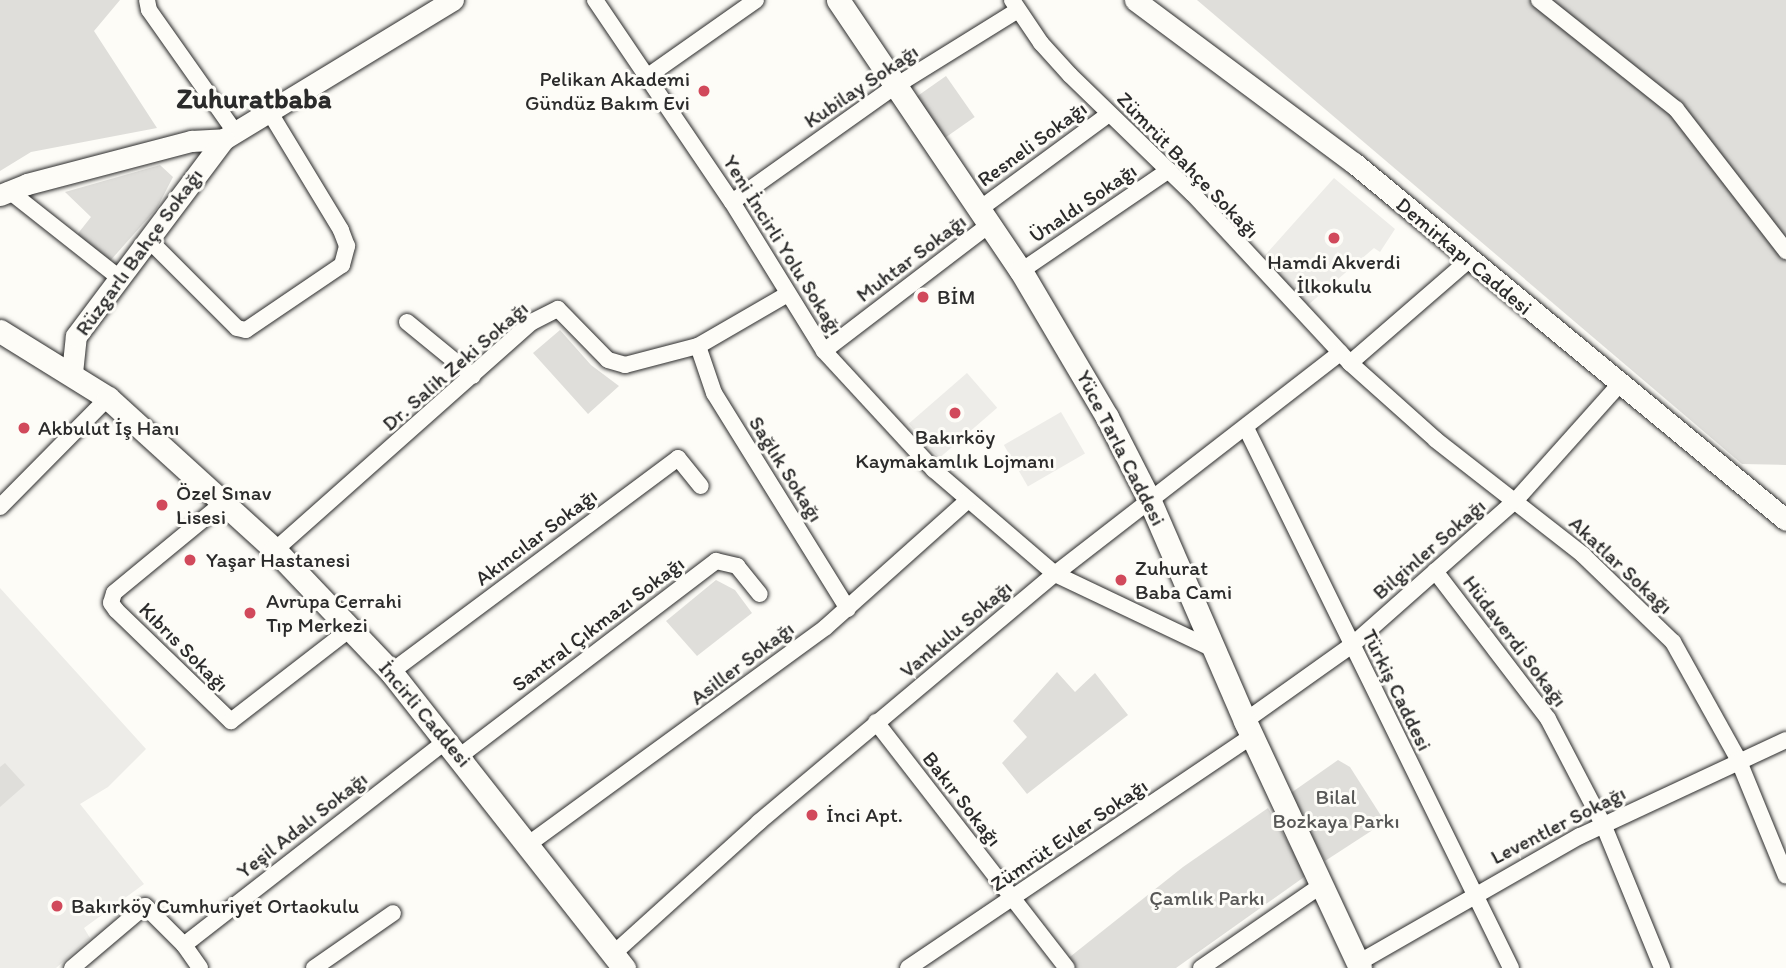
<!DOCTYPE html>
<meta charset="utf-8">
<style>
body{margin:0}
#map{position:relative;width:1786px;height:968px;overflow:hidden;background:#fdfcf7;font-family:Itim,sans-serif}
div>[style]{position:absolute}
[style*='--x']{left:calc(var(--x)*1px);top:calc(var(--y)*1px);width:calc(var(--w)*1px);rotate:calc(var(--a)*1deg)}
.built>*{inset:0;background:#edece8;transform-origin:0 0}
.green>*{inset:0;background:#dfdeda;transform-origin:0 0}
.roads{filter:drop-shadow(0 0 2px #2b2b2b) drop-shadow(0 0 2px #2b2b2b)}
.minor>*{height:16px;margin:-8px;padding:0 8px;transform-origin:8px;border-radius:8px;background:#fdfcf7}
.tertiary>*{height:21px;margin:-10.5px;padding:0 10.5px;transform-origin:10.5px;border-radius:10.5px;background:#fdfcf7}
.secondary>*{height:23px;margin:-11.5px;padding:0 11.5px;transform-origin:11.5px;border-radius:11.5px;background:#fdfcf7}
.dots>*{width:19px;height:19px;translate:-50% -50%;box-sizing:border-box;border:4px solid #fdfcf7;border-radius:50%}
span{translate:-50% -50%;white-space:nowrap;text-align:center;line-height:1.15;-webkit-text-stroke:6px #fdfcf7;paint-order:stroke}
.poi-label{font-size:21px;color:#2b2b2b}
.right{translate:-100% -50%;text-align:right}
.left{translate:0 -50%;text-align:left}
.street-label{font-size:21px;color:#2b2b2b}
.park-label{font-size:21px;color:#585857}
.district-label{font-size:28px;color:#2b2b2b;font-weight:700}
</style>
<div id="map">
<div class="built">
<i style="clip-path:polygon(1334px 178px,1395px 229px,1380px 252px,1374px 248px,1308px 305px,1259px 262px)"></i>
<i style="left:967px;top:373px;width:46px;height:77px;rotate:49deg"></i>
<i style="left:1061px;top:412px;width:48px;height:66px;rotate:60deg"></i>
<i style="clip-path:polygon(0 588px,146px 749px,108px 787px,80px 804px,144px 884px,84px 928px,90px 938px,56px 968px,0 968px)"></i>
</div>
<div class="green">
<i style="clip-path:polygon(0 0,120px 0,94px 31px,157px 128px,31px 152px,0 171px)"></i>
<i style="clip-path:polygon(1197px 0,1786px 0,1786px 465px,1742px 464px)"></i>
<i style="left:946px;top:76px;width:50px;height:40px;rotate:55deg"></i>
<i style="clip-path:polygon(160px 165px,173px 177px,157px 208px,110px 261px,76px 236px,91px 217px,65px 192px)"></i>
<i style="clip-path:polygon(560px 330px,591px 365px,619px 386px,588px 414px,533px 353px)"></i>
<i style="clip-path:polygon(716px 580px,735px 590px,752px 613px,697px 656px,666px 621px)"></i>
<i style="clip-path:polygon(1057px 672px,1075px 692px,1095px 673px,1128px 715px,1027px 794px,1002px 763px,1027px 737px,1013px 721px)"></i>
<i style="clip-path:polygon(1338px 760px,1350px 767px,1385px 822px,1325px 861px,1288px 795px)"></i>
<i style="clip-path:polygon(5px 763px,25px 785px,0 807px,0 767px)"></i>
<i style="clip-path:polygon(1268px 808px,1307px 875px,1176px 968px,1073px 968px,1066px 960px,1183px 867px)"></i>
</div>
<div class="roads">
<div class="minor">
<i style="--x:147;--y:0;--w:10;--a:79"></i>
<i style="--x:149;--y:10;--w:149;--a:54.8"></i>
<i style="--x:595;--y:0;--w:244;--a:55.9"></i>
<i style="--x:732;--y:202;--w:175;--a:58.3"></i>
<i style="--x:824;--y:351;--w:162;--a:47.3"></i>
<i style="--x:934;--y:470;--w:160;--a:40.7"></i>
<i style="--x:1055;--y:574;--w:177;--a:25.4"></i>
<i style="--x:1012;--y:0;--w:52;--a:56"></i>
<i style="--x:1041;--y:43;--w:43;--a:47.8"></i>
<i style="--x:1070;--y:75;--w:171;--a:44.1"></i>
<i style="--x:1193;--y:194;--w:231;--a:47.1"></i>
<i style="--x:1350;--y:363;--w:115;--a:41.8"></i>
<i style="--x:1436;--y:440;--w:187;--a:38"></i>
<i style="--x:1583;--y:555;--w:125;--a:44"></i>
<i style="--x:1673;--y:642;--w:134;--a:60.9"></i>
<i style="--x:1738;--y:759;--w:126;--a:67.7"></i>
<i style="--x:1539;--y:0;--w:175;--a:38.5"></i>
<i style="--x:1676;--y:109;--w:180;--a:52.2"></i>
<i style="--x:648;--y:76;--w:132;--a:-35.1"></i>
<i style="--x:8;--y:190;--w:140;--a:38.3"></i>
<i style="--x:732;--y:202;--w:199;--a:-35.4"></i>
<i style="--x:894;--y:87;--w:146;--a:-31.8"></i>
<i style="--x:981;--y:208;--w:159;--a:-36.3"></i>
<i style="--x:149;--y:240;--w:124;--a:45"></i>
<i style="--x:237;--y:328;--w:9;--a:13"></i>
<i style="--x:246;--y:330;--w:116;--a:-34.1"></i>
<i style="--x:342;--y:265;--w:20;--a:-75"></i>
<i style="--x:347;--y:246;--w:17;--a:-111"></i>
<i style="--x:341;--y:230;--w:139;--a:-121.2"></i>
<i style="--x:1021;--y:271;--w:179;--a:-34.3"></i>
<i style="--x:407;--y:322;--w:85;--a:39.3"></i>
<i style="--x:698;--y:346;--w:50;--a:71.2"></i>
<i style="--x:714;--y:393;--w:254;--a:58.2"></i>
<i style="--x:824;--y:351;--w:209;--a:-37.4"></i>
<i style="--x:1350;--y:363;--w:157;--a:-40.9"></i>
<i style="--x:1247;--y:430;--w:599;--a:63.86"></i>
<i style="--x:223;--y:503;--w:141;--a:140.5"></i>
<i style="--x:114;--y:593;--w:10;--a:107"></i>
<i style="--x:111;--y:603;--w:9;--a:54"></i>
<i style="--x:116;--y:610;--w:160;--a:44"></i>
<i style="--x:231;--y:721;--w:150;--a:-37.7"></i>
<i style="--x:0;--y:507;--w:153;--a:-45.3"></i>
<i style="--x:275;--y:550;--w:344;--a:-41.6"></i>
<i style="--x:532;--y:322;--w:29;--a:-27"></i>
<i style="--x:558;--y:309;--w:71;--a:45.6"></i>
<i style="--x:608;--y:360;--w:18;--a:16"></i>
<i style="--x:625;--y:365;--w:75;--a:-14.6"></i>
<i style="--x:698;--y:346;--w:102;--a:-30.1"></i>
<i style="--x:1435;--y:571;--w:186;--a:52.6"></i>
<i style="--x:1548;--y:719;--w:119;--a:62.4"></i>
<i style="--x:1603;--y:824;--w:156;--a:67.7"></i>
<i style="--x:391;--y:672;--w:358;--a:-36.7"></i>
<i style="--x:678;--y:458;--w:36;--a:51"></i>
<i style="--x:1245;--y:721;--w:131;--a:-35.4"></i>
<i style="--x:1352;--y:645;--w:219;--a:-41.5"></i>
<i style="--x:1516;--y:500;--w:154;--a:-48.2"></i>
<i style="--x:876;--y:722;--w:311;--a:52.2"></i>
<i style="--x:460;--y:756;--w:322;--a:-37.3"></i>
<i style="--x:716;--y:561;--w:22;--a:13"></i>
<i style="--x:737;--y:566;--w:36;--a:51"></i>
<i style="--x:530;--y:843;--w:366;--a:-36.1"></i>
<i style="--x:826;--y:627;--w:189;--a:-41.8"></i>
<i style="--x:184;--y:945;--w:333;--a:-37.9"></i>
<i style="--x:613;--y:954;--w:197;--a:-42.1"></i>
<i style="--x:759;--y:822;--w:386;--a:-40"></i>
<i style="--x:1055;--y:574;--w:361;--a:-37.8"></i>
<i style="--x:1358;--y:963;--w:256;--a:-29.8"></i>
<i style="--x:1580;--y:836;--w:227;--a:-25"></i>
<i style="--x:72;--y:968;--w:96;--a:-40.3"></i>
<i style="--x:145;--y:906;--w:55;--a:45"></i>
<i style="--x:184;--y:945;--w:28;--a:55"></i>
<i style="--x:314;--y:968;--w:96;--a:-34.8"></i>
<i style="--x:908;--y:968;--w:415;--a:-34"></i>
<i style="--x:1201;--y:968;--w:148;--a:-34.5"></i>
</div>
<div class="tertiary">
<i style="--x:1135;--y:0;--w:273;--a:36.7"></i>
<i style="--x:1354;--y:163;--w:560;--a:39.57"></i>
<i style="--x:0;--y:195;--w:29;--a:-22"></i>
<i style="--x:27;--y:184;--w:170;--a:-14.7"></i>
<i style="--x:191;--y:141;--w:33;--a:-3"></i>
<i style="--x:224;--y:139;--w:268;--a:-31.3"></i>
<i style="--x:72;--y:373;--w:37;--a:-84"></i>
<i style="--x:76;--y:336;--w:246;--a:-53.1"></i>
</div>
<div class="secondary">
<i style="--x:838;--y:0;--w:327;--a:56"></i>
<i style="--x:1021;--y:271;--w:169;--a:59.5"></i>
<i style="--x:1107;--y:417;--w:92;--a:62.9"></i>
<i style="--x:1149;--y:499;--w:242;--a:66.6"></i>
<i style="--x:1245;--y:721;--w:272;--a:65"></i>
<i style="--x:0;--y:331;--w:127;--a:31.8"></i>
<i style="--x:108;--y:398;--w:226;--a:42.3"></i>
<i style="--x:275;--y:550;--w:168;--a:46.4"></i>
<i style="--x:391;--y:672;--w:377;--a:51.8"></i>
</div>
</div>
<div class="dots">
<i style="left:704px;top:91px;background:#d1495b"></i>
<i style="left:1334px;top:238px;background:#d1495b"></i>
<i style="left:923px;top:297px;background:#d1495b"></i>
<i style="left:955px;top:413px;background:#d1495b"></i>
<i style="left:24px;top:428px;background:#d1495b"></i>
<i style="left:162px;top:505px;background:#d1495b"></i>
<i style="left:190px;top:560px;background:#d1495b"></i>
<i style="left:1121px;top:580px;background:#d1495b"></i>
<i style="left:250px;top:613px;background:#d1495b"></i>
<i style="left:812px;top:815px;background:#d1495b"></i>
<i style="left:57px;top:906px;background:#d1495b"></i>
</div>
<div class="poi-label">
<span class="right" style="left:690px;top:91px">Pelikan Akademi<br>Gündüz Bakım Evi</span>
<span style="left:1334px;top:274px">Hamdi Akverdi<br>İlkokulu</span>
<span class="left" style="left:937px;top:297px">BİM</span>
<span class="left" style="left:38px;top:428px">Akbulut İş Hanı</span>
<span style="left:955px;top:449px">Bakırköy<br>Kaymakamlık Lojmanı</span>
<span class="left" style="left:176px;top:505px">Özel Sınav<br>Lisesi</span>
<span class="left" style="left:206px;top:560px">Yaşar Hastanesi</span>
<span class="left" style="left:1135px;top:580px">Zuhurat<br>Baba Cami</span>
<span class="left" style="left:266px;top:613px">Avrupa Cerrahi<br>Tıp Merkezi</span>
<span class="left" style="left:826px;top:815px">İnci Apt.</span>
<span class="left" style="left:71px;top:906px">Bakırköy Cumhuriyet Ortaokulu</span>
</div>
<div class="street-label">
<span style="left:861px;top:86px;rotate:-34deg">Kubilay Sokağı</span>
<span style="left:1032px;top:144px;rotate:-36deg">Resneli Sokağı</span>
<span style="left:1188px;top:165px;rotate:46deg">Zümrüt Bahçe Sokağı</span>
<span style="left:1083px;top:203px;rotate:-34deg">Ünaldı Sokağı</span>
<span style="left:783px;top:245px;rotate:58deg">Yeni İncirli Yolu Sokağı</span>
<span style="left:139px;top:252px;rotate:-54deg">Rüzgarlı Bahçe Sokağı</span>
<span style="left:1464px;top:256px;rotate:40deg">Demirkapı Caddesi</span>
<span style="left:911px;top:258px;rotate:-37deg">Muhtar Sokağı</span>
<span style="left:455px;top:366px;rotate:-41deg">Dr. Salih Zeki Sokağı</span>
<span style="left:1121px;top:448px;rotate:63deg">Yüce Tarla Caddesi</span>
<span style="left:786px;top:469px;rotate:58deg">Sağlık Sokağı</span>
<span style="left:536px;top:537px;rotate:-37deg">Akıncılar Sokağı</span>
<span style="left:1429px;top:549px;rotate:-41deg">Bilginler Sokağı</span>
<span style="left:1621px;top:565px;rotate:43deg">Akatlar Sokağı</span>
<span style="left:598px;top:624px;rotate:-37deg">Santral Çıkmazı Sokağı</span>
<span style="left:956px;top:629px;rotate:-40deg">Vankulu Sokağı</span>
<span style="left:1515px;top:641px;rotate:53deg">Hüdaverdi Sokağı</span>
<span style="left:184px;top:647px;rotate:45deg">Kıbrıs Sokağı</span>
<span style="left:742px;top:663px;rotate:-37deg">Asiller Sokağı</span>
<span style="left:1397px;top:690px;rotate:64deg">Türkiş Caddesi</span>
<span style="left:425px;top:714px;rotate:50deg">İncirli Caddesi</span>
<span style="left:962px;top:799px;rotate:52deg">Bakır Sokağı</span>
<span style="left:302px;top:825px;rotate:-38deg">Yeşil Adalı Sokağı</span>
<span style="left:1558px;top:825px;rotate:-27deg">Leventler Sokağı</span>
<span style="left:1069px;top:835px;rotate:-34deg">Zümrüt Evler Sokağı</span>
</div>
<div class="park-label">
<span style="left:1336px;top:809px">Bilal<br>Bozkaya Parkı</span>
<span style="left:1207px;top:898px">Çamlık Parkı</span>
</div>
<div class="district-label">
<span style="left:254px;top:98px">Zuhuratbaba</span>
</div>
</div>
